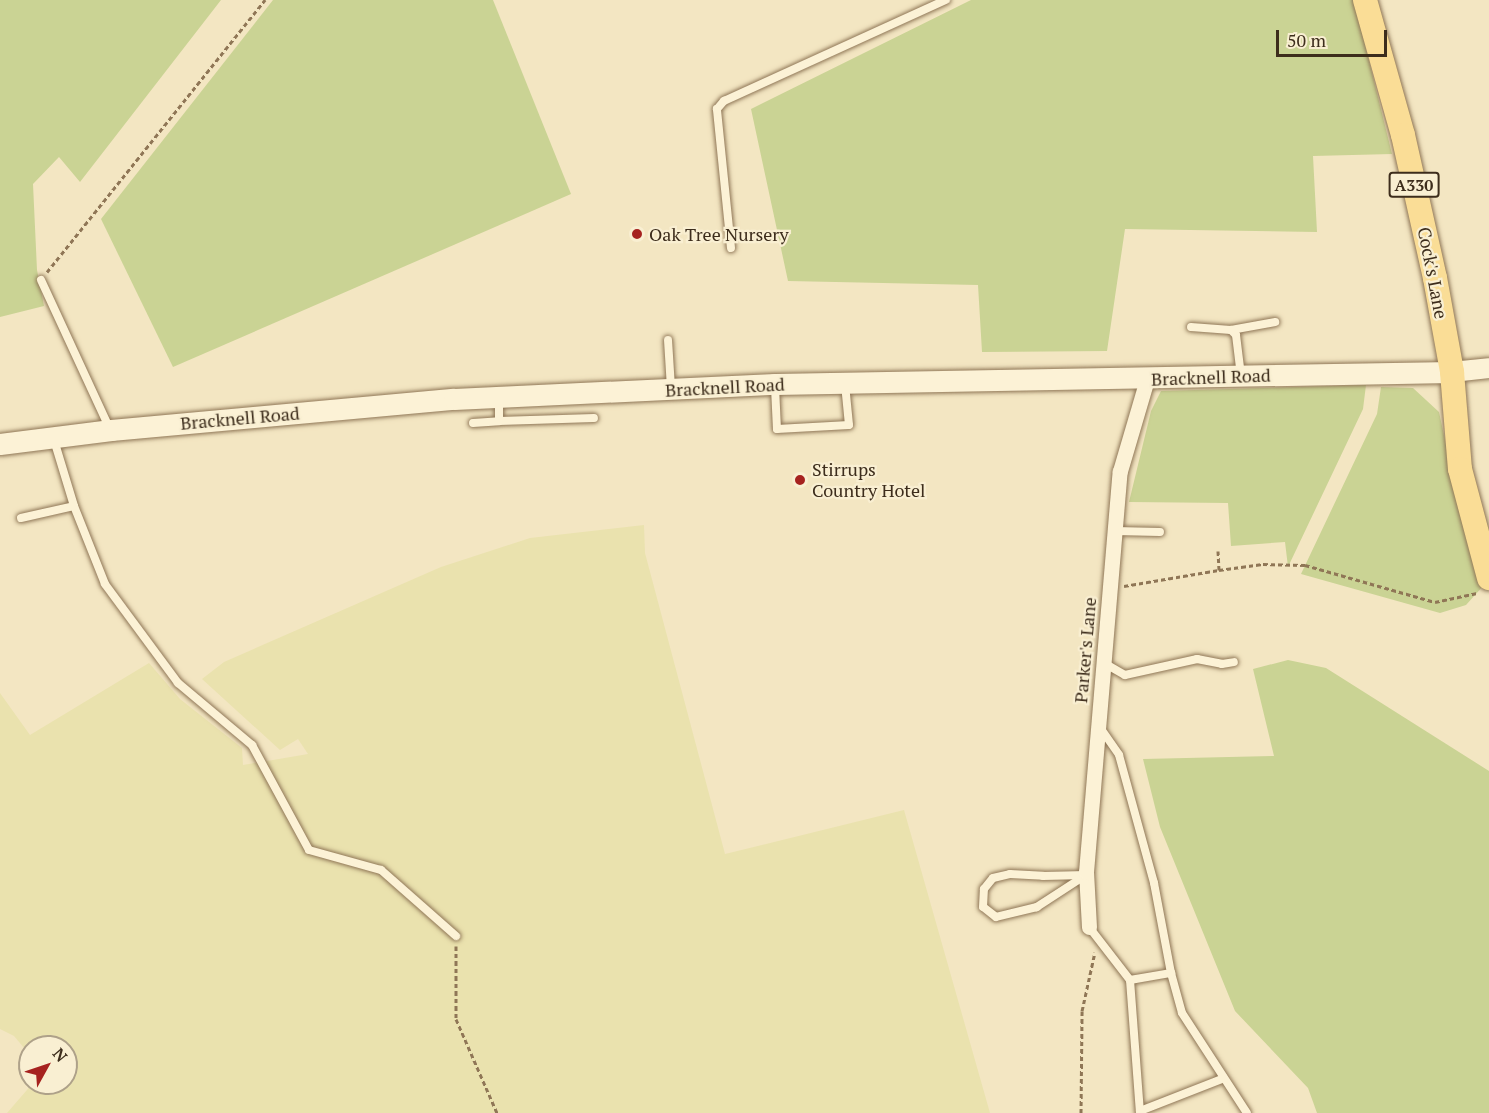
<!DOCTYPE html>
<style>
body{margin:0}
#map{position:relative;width:1489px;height:1113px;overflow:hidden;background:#f3e6c2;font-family:"PT Serif",serif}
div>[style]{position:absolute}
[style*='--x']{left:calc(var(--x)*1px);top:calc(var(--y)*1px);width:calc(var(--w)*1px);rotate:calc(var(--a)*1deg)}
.farmland>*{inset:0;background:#eae2ae}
.green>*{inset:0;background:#cad394}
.path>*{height:3px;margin-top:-1.5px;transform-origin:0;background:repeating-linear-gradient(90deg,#8f7656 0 4.5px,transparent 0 7.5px)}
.roads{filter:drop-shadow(0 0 2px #8f7656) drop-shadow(0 0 2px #8f7656)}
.service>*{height:8px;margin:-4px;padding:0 4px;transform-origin:4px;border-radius:4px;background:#fcf2d6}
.minor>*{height:15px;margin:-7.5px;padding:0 7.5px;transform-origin:7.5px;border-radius:7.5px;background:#fcf2d6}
.tertiary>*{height:20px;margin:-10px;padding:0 10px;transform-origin:10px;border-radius:10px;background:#fcf2d6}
.secondary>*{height:21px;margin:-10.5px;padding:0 10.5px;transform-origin:10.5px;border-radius:10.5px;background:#fcf2d6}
.primary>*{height:24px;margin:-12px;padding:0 12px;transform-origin:12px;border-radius:12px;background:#fadd96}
.dots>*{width:16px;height:16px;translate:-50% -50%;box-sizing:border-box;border:3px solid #f9efd2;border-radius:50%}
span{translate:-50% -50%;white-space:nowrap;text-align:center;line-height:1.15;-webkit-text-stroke:4.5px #f9efd2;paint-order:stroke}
.shield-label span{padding:2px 4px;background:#f9efd2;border:2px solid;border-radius:4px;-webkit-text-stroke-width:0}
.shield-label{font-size:16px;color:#3d2d1c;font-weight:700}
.poi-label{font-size:18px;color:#3d2d1c}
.left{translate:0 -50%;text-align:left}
.street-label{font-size:18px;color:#3d2d1c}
.north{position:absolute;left:18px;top:1035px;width:60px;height:60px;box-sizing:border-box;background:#f9efd2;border:2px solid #aea189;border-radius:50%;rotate:50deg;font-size:16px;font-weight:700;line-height:24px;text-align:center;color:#3d2d1c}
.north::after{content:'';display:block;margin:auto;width:21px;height:27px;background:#a6221f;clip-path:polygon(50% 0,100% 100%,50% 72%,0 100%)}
.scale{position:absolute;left:1276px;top:30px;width:111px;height:27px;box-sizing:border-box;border:3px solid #3d2d1c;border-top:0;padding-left:8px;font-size:18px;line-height:21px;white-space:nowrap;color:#3d2d1c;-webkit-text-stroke:4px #f9efd2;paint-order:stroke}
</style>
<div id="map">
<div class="farmland">
<i style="clip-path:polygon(644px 525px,645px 553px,725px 854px,904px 810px,990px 1113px,7px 1113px,33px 1083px,66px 1083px,66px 1047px,30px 1047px,30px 1055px,14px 1036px,0 1029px,0 693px,30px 735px,149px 663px,180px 699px,242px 748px,243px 765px,308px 754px,298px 739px,280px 750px,202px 679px,224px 662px,441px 567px,530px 538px)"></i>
</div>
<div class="green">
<i style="clip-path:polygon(0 0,221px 0,80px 182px,59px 157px,33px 184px,37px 270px,44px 306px,0 317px)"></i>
<i style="clip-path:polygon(273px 0,493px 0,571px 194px,173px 367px,101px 219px)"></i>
<i style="clip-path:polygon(971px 0,1354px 0,1392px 154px,1313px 156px,1317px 232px,1125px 229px,1107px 351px,982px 352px,978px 285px,788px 281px,751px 109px)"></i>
<i style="clip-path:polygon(1366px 385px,1363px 409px,1288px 567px,1285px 542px,1231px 546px,1228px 503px,1129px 502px,1151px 411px,1161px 391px)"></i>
<i style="clip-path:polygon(1381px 387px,1413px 388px,1439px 412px,1457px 496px,1484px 585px,1466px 605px,1440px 613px,1301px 574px,1377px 414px)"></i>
<i style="clip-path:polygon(1288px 660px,1326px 668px,1489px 771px,1489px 1113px,1317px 1113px,1308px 1088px,1235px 1011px,1160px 827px,1143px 759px,1274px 756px,1253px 669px)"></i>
</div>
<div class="path">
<i style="--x:47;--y:272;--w:349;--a:-51.3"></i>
<i style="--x:1219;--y:570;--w:44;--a:-7.8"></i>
<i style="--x:1263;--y:564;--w:42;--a:1.4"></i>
<i style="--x:1305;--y:565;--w:135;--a:15.9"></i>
<i style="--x:1435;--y:602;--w:43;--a:-12.1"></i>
<i style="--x:1124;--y:586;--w:96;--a:-9.6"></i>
<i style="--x:1219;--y:570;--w:19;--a:-93"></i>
<i style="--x:456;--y:946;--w:73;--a:90"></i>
<i style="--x:456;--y:1019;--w:103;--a:66.4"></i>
<i style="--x:1081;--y:1113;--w:102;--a:-89.4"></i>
<i style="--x:1082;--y:1011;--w:60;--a:-77.6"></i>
</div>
<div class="roads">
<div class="service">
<i style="--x:731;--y:248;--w:140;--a:-95.8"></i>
<i style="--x:717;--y:109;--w:11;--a:-49"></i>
<i style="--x:724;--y:101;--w:244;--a:-24.5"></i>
<i style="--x:41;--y:280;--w:164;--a:65.2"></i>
<i style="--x:1191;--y:327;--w:40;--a:4.3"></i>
<i style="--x:1231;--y:330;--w:7;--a:45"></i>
<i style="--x:1236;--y:335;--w:38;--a:83"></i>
<i style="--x:1231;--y:330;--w:45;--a:-10.3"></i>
<i style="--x:668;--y:340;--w:48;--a:86.4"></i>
<i style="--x:775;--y:387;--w:42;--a:87.3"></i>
<i style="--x:777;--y:429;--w:72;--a:-3.2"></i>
<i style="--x:849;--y:425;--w:41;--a:-95.6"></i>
<i style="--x:499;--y:399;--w:22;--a:90"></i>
<i style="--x:499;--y:421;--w:95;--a:-1.8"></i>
<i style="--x:473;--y:423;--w:26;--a:-4"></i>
<i style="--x:54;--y:440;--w:69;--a:73.1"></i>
<i style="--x:74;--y:506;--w:84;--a:68.3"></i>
<i style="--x:105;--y:584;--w:123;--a:53.6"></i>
<i style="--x:178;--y:683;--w:97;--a:40"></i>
<i style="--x:252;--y:745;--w:119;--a:61.5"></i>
<i style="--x:309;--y:850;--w:75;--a:15.5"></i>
<i style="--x:381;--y:870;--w:100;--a:41.3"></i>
<i style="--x:21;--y:518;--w:54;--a:-12.8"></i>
<i style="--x:1115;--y:531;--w:45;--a:1.3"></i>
<i style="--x:1104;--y:663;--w:24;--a:30"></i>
<i style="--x:1125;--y:675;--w:74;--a:-12.5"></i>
<i style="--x:1197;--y:659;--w:25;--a:11"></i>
<i style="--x:1222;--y:664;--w:12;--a:-9"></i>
<i style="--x:1099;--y:726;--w:35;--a:55"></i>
<i style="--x:1119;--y:755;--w:133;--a:74.7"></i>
<i style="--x:1154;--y:883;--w:92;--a:79.3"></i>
<i style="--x:1010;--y:874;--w:33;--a:3"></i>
<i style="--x:1043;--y:876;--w:43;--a:-1.3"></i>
<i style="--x:1086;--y:875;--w:59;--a:146.9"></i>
<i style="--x:1037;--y:907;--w:42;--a:166.3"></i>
<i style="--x:996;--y:917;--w:16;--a:-142"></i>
<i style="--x:983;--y:907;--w:18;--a:-87"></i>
<i style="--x:984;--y:889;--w:14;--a:-51"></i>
<i style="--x:993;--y:878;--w:17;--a:-13"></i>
<i style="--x:1089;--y:927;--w:67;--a:52.3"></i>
<i style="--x:1130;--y:980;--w:133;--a:85.7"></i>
<i style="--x:1130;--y:980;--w:42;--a:-9.7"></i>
<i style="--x:1171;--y:973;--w:41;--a:74.6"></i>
<i style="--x:1182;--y:1013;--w:119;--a:57"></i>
<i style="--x:1140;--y:1111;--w:90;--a:-21.4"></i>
</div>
<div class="minor">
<i style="--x:1089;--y:927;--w:55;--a:-93.1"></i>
<i style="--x:1086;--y:872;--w:402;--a:-85.2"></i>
<i style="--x:1120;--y:471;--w:96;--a:-73.6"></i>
</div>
<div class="tertiary">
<i style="--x:1452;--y:372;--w:37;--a:-6"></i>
</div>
<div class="secondary">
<i style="--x:0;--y:444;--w:112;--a:-7.2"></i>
<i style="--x:111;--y:430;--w:344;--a:-5.2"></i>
<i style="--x:454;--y:399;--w:321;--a:-2.7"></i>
<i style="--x:775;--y:384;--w:677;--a:-1.02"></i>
</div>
<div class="primary">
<i style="--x:1365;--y:0;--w:140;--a:74.3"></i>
<i style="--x:1403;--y:135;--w:147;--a:77.4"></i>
<i style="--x:1435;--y:278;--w:96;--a:79.7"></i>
<i style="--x:1452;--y:372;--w:97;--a:85.3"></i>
<i style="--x:1460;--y:469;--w:113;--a:75.1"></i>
</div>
</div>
<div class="dots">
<i style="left:637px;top:234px;background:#a6221f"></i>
<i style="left:800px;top:480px;background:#a6221f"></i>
</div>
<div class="shield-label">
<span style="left:1414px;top:185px">A330</span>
</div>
<div class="poi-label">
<span class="left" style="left:649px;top:234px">Oak Tree Nursery</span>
<span class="left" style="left:812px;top:480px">Stirrups<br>Country Hotel</span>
</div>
<div class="street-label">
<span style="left:1433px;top:273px;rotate:79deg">Cock's Lane</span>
<span style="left:1211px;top:377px;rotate:-2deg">Bracknell Road</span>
<span style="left:725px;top:387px;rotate:-3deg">Bracknell Road</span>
<span style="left:240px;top:418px;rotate:-5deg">Bracknell Road</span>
<span style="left:1085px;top:650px;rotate:-85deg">Parker's Lane</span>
</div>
<div class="north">N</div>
<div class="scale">50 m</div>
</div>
